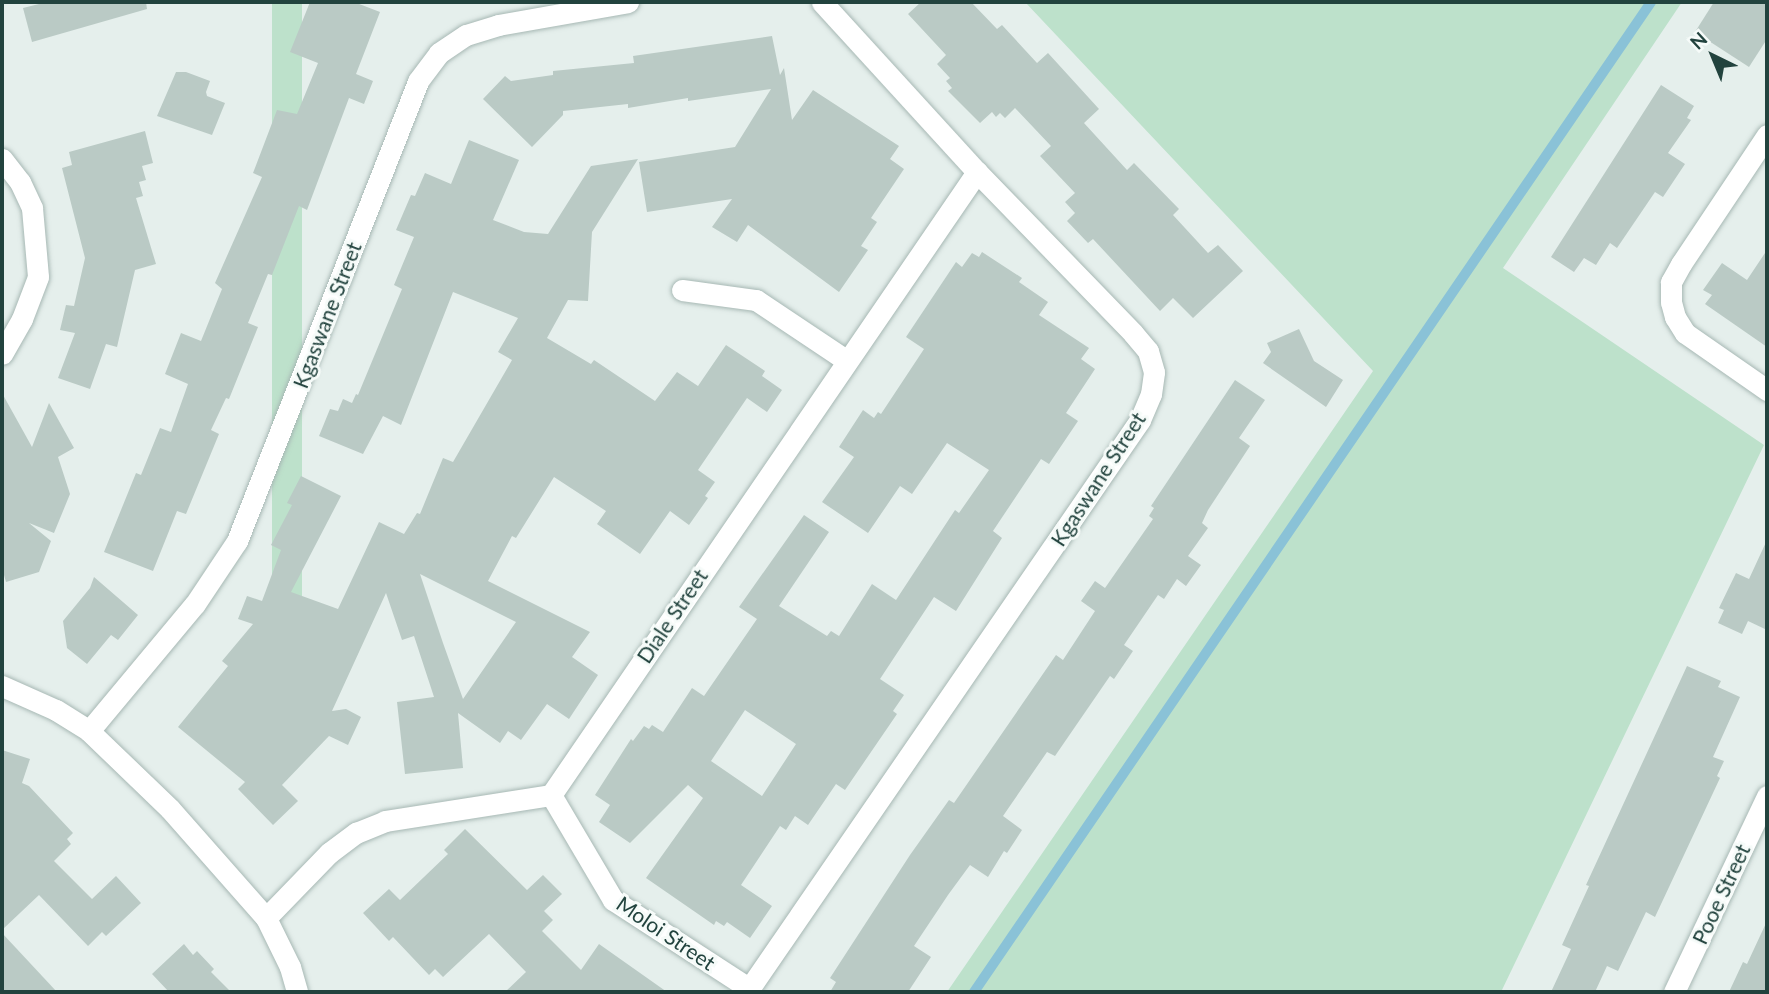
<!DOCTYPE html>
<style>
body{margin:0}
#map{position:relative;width:1769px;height:994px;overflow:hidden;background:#e5efec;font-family:Lato,sans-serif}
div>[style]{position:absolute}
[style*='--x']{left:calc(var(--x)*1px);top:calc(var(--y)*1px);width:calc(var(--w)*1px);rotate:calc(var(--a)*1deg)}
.green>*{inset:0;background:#bde1cb;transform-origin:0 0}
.stream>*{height:10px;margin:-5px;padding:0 5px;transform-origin:5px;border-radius:5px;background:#8ac2d7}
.building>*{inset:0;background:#bacac5}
.roads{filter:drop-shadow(0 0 2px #a7b8b4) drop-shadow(0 0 2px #a7b8b4)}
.street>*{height:21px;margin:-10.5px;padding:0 10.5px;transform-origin:10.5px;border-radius:10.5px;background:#fff}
span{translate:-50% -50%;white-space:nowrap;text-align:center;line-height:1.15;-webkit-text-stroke:6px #f6fbf9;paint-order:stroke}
.street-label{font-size:21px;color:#22433e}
.frame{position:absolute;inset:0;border:4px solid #22433e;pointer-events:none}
.north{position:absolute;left:1678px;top:21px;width:70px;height:70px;-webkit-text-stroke:5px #f6fbf9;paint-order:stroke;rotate:317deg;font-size:19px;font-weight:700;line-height:28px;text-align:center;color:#22433e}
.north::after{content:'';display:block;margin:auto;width:24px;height:32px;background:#22433e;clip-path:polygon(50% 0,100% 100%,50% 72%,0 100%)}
</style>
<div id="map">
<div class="green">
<i style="left:272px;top:2px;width:30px;height:652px"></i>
<i style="clip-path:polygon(1025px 2px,1682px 2px,1503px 268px,1764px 445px,1501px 992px,947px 992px,1373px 371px)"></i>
</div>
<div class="stream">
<i style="--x:974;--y:992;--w:1199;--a:-55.63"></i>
</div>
<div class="building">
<i style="clip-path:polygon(47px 2px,146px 2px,147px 9px,32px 42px,23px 8px)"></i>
<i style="clip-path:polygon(310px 2px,354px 2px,380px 12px,356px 74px,373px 81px,364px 104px,349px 98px,307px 210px,299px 206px,272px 275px,268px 274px,248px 323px,258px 327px,229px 399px,226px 398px,211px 430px,219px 434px,186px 514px,177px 511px,153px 571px,104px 552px,136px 473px,141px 475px,160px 428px,171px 432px,188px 384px,165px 374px,181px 333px,201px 341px,222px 289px,215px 283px,262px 177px,253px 173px,277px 110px,297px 114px,318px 63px,290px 52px)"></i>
<i style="clip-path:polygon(921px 2px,971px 2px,997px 29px,1002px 25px,1037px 63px,1048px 53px,1099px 109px,1084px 123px,1127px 170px,1134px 163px,1179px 209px,1173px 215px,1208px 253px,1218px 245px,1243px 271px,1193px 318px,1173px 298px,1160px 311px,1093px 239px,1088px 243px,1067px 221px,1075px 213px,1065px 202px,1075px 193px,1040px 156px,1051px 146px,1015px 108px,1005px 118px,1000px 113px,996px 117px,992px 112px,980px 123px,948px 91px,952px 88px,946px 81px,950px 78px,937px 64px,946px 55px,908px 14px)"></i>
<i style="clip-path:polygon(1714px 2px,1767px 2px,1767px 39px,1749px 67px,1695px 32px)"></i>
<i style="clip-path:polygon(772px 36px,780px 75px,784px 68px,792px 120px,813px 90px,899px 146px,890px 159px,904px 169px,871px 218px,877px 222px,861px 246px,868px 250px,839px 292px,748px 225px,737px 242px,712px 227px,732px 199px,647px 212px,639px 162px,735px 147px,771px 89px,688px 101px,688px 98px,628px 108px,628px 104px,563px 111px,563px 115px,532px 147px,483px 99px,505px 76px,511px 81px,553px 75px,553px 71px,634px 63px,633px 56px)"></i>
<i style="clip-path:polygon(176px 72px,186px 72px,210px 81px,206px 92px,207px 96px,225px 103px,212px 135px,157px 116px)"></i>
<i style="clip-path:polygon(1661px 85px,1694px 106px,1687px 118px,1691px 120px,1668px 153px,1685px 164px,1663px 197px,1655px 192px,1617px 248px,1610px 243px,1596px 265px,1584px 258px,1574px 272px,1551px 257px)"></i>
<i style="clip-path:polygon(145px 131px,153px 163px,142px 166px,146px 180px,139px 182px,143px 196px,136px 198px,156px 264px,135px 270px,117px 347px,106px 344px,90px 389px,58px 378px,75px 333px,60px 330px,66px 305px,74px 306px,85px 258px,62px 168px,72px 165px,69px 152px)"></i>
<i style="clip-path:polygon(evenodd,469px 140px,519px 160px,493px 220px,524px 232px,548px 234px,591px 166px,638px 159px,592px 232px,588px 301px,568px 300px,547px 338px,591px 364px,594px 360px,655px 401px,677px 372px,698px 386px,726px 345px,765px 371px,762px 376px,782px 390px,767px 412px,747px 398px,698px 470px,715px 482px,705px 496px,708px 498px,689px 525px,670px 511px,640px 554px,597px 524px,606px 511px,554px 477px,516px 538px,512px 536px,488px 581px,590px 632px,572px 657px,598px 675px,569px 719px,547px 704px,521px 740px,508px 731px,500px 743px,458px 713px,463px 768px,405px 774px,397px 702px,434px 697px,414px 636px,402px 640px,386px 593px,332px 711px,346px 709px,361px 717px,348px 745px,329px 736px,282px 785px,298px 801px,273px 825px,238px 789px,245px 782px,178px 727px,228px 666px,222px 661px,253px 624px,238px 619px,247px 596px,262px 601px,281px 550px,271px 545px,292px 505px,287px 503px,301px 476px,341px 496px,291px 592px,338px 609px,379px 522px,404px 534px,417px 513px,420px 514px,443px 458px,453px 462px,512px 360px,498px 352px,518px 318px,453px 292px,401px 425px,383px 416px,363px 454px,319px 436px,330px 409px,338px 411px,343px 399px,352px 403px,356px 394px,358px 395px,402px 289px,394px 285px,414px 237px,396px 230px,411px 195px,415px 196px,425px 173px,451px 184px,469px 140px,420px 574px,516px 622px,463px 699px,443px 643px,420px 574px)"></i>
<i style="clip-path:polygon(1767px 250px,1767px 347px,1705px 304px,1712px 295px,1703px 290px,1722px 263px,1747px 280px)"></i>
<i style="clip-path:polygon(evenodd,982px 252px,1022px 278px,1019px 282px,1048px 302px,1039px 315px,1089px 348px,1081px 359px,1095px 369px,1066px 413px,1078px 421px,1049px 464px,1041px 459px,993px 531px,1002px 538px,956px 611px,934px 597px,880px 679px,904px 695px,893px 711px,897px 714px,845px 790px,836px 784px,808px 825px,795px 816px,786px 830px,780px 826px,741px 885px,772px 906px,750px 938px,727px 922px,724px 926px,716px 921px,714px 925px,646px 878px,703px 798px,688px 785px,630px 843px,599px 822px,610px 805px,595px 795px,631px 739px,633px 741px,644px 726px,649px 729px,652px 725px,663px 732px,692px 688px,704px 696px,757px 619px,739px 607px,804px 515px,829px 532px,779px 606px,827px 636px,831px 631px,839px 636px,872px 584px,896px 600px,955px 510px,959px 513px,989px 470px,947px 443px,912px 494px,900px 486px,868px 533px,822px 502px,854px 457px,839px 447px,863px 410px,874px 418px,878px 412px,881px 414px,924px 349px,906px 337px,956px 262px,962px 267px,972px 253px,979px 257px,982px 252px,745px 710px,796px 744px,762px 796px,711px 761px,745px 710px)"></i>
<i style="clip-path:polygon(1299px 329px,1314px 361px,1343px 380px,1326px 407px,1263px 363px,1271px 352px,1267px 343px)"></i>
<i style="clip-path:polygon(1235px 380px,1265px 400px,1239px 438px,1250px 446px,1208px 510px,1202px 523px,1208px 528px,1188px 556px,1201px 565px,1186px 586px,1177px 579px,1164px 599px,1158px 595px,1124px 645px,1133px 651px,1114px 679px,1110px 676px,1055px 756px,1047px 752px,1003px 816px,1022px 830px,1007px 853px,1004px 851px,988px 877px,970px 865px,948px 895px,914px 946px,931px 957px,908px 992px,830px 992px,836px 982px,830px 978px,910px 855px,949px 800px,954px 803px,1056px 655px,1063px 660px,1095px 611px,1081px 601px,1095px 581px,1105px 588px,1153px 519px,1149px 516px,1154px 508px,1151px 506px)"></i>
<i style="clip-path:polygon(2px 393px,32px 447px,49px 403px,74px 448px,58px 457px,70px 494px,54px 533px,29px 523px,51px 541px,39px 572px,6px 582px,2px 568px)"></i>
<i style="clip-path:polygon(1767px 540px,1767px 630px,1748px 621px,1742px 634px,1718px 623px,1724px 610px,1719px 608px,1736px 573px,1749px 579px)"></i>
<i style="clip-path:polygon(94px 577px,138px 615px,118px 640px,111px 635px,87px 664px,67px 648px,63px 621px,90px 588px)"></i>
<i style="clip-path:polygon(1687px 666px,1721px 681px,1718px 687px,1740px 697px,1713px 757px,1724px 761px,1717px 776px,1720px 778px,1655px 917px,1646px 912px,1618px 971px,1607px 966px,1595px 992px,1551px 992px,1571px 949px,1562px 945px,1589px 886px,1586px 885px)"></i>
<i style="clip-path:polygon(2px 750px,30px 759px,22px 783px,29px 786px,73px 833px,67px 839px,71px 844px,54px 861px,92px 899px,116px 876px,141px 903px,106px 936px,102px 932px,88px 946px,39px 895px,2px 930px)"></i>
<i style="clip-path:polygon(465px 829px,527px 890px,543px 875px,562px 894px,544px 911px,553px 920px,542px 931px,581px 970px,599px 944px,667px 992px,505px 992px,526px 972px,489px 934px,443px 977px,435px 969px,429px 975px,393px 937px,389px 941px,363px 913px,389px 889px,400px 900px,448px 854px,444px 850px)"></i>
<i style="clip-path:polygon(1767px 921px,1767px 992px,1729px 992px,1743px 962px,1747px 964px)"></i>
<i style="clip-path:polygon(2px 933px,57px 992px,2px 992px)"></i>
<i style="clip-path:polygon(184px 944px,193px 955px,197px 951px,214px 969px,211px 972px,231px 992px,169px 992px,152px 974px)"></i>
</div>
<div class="roads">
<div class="street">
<i style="--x:1767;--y:135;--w:155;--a:123.7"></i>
<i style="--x:1681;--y:264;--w:21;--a:119"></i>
<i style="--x:1671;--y:282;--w:20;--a:90"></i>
<i style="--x:1671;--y:302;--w:16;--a:75"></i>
<i style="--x:1675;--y:317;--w:19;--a:58"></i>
<i style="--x:1685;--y:333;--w:100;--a:34.8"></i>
<i style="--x:2;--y:159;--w:29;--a:52"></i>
<i style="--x:20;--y:182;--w:29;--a:65"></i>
<i style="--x:32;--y:208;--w:69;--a:85"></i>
<i style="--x:38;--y:277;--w:45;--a:110.9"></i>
<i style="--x:22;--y:319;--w:40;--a:119.7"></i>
<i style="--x:682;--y:290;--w:75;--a:7.7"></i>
<i style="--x:756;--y:300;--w:108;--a:33.7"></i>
<i style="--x:2;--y:686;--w:59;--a:24"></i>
<i style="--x:56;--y:710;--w:39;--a:32"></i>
<i style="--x:89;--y:731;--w:112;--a:43.9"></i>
<i style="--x:170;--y:809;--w:145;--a:48.6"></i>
<i style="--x:266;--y:918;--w:55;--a:63.9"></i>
<i style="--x:290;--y:967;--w:26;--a:74"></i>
<i style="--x:89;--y:731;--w:165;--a:-50.2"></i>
<i style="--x:195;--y:604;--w:76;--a:-56.3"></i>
<i style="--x:237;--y:541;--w:494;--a:-68.5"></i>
<i style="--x:418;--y:81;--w:35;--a:-53"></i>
<i style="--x:439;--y:53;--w:32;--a:-34"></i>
<i style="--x:466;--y:35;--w:34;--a:-17"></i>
<i style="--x:498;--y:25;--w:132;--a:-10"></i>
<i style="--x:551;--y:795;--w:122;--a:59.4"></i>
<i style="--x:613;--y:900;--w:163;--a:33"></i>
<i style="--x:266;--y:918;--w:91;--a:-45.9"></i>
<i style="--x:329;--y:853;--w:34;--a:-37"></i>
<i style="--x:356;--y:833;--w:31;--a:-22"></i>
<i style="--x:385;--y:821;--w:168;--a:-8.9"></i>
<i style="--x:551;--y:795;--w:755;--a:-55.64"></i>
<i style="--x:747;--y:992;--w:694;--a:-55.51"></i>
<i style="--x:1140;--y:420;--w:28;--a:-67"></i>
<i style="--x:1151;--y:394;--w:22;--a:-82"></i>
<i style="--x:1154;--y:372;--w:22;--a:-106"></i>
<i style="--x:1148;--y:351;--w:23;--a:-130"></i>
<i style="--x:1133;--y:333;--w:224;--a:-134.1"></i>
<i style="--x:977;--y:172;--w:230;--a:-132.4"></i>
<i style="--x:1674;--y:992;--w:217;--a:-64.6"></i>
</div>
</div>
<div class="street-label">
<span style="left:327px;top:315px;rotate:-69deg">Kgaswane Street</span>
<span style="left:1098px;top:479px;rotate:-57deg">Kgaswane Street</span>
<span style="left:672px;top:616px;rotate:-56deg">Diale Street</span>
<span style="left:1721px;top:894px;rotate:-65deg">Pooe Street</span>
<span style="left:666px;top:933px;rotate:34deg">Moloi Street</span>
</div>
<div class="frame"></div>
<div class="north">N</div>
</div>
